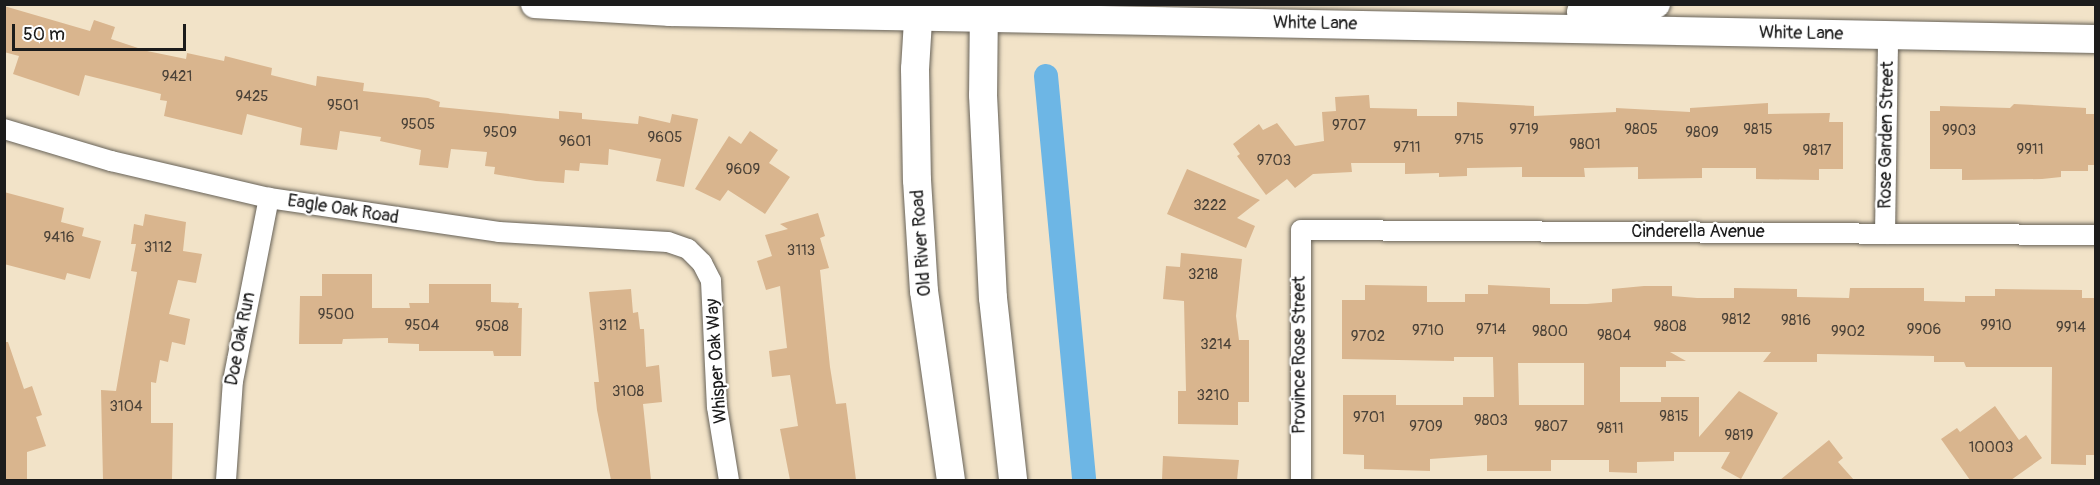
<!DOCTYPE html>
<style>
body{margin:0}
#map{position:relative;width:2100px;height:485px;overflow:hidden;background:#f2e3c8;font-family:Pangolin,sans-serif}
div>[style]{position:absolute}
[style*='--x']{left:calc(var(--x)*1px);top:calc(var(--y)*1px);width:calc(var(--w)*1px);rotate:calc(var(--a)*1deg)}
.canal>*{height:24px;margin:-12px;padding:0 12px;transform-origin:12px;border-radius:12px;background:#6db6e5}
.building>*{inset:0;background:#d9b58e}
.roads{filter:drop-shadow(0 0 2px #676258) drop-shadow(0 0 2px #676258)}
.street>*{height:20px;margin:-10px;padding:0 10px;transform-origin:10px;border-radius:10px;background:#fff}
.secondary>*{height:28px;margin:-14px;padding:0 14px;transform-origin:14px;border-radius:14px;background:#fff}
span{translate:-50% -50%;white-space:nowrap;text-align:center;line-height:1.15;-webkit-text-stroke:4.5px #fff;paint-order:stroke}
.number-label{font-size:15px;color:#4b4238}
.number-label span{-webkit-text-stroke-width:0}
.street-label{font-size:18px;color:#1c1c1c}
.frame{position:absolute;inset:0;border:6px solid #1c1c1c;pointer-events:none}
.scale{position:absolute;left:12px;top:24px;width:174px;height:27px;box-sizing:border-box;border:3px solid #1c1c1c;border-top:0;padding-left:8px;font-size:18px;line-height:21px;white-space:nowrap;color:#1c1c1c;-webkit-text-stroke:4px #fff;paint-order:stroke}
</style>
<div id="map">
<div class="canal">
<i style="--x:1046;--y:76;--w:406;--a:84.6"></i>
</div>
<div class="building">
<i style="clip-path:polygon(4px 6px,90px 31px,94px 20px,115px 27px,111px 39px,147px 51px,186px 59px,187px 53px,224px 61px,225px 56px,272px 68px,271px 75px,316px 86px,317px 76px,364px 83px,363px 91px,428px 98px,440px 102px,439px 107px,559px 119px,559px 111px,582px 113px,582px 119px,638px 124px,639px 116px,670px 123px,672px 114px,698px 119px,684px 187px,656px 181px,661px 159px,609px 149px,608px 165px,580px 163px,579px 171px,565px 170px,564px 183px,536px 181px,494px 174px,495px 167px,485px 166px,487px 152px,451px 149px,448px 168px,419px 165px,421px 150px,380px 141px,381px 137px,340px 131px,337px 150px,300px 145px,302px 128px,247px 114px,242px 135px,164px 116px,167px 101px,160px 100px,161px 94px,85px 75px,79px 96px,13px 74px,19px 56px,4px 52px)"></i>
<i style="clip-path:polygon(1369px 95px,1370px 108px,1417px 109px,1417px 116px,1457px 116px,1457px 102px,1534px 106px,1534px 116px,1616px 112px,1616px 108px,1690px 112px,1690px 108px,1768px 103px,1768px 114px,1830px 113px,1829px 122px,1843px 122px,1843px 169px,1819px 169px,1819px 180px,1756px 179px,1756px 168px,1702px 168px,1702px 178px,1638px 179px,1638px 167px,1584px 168px,1585px 177px,1522px 177px,1522px 167px,1467px 168px,1467px 176px,1439px 177px,1439px 173px,1405px 174px,1405px 163px,1351px 163px,1352px 172px,1313px 174px,1295px 188px,1287px 179px,1266px 195px,1237px 156px,1240px 154px,1233px 144px,1259px 124px,1263px 130px,1277px 123px,1295px 146px,1324px 141px,1322px 112px,1336px 111px,1335px 97px)"></i>
<i style="clip-path:polygon(2014px 104px,2086px 108px,2086px 114px,2096px 114px,2096px 165px,2088px 165px,2088px 171px,2061px 171px,2061px 177px,2042px 179px,1962px 180px,1962px 169px,1930px 169px,1930px 111px,1940px 111px,1940px 106px,2010px 108px)"></i>
<i style="clip-path:polygon(750px 131px,778px 150px,769px 163px,790px 177px,765px 214px,728px 190px,720px 201px,695px 189px,729px 136px,741px 144px)"></i>
<i style="clip-path:polygon(1187px 169px,1260px 200px,1237px 218px,1255px 226px,1246px 248px,1167px 214px)"></i>
<i style="clip-path:polygon(4px 192px,64px 208px,61px 222px,84px 228px,82px 236px,101px 241px,90px 279px,67px 273px,65px 280px,4px 264px)"></i>
<i style="clip-path:polygon(818px 213px,825px 236px,820px 238px,829px 268px,820px 270px,830px 367px,836px 404px,846px 403px,856px 480px,790px 480px,780px 429px,798px 426px,790px 375px,772px 377px,769px 351px,787px 348px,780px 286px,766px 290px,757px 261px,772px 256px,765px 235px,788px 229px,780px 224px)"></i>
<i style="clip-path:polygon(145px 214px,186px 222px,183px 251px,202px 254px,196px 283px,178px 280px,169px 314px,190px 319px,185px 345px,172px 342px,168px 362px,160px 360px,156px 383px,151px 382px,151px 423px,173px 423px,172px 480px,103px 480px,101px 390px,116px 391px,137px 272px,131px 271px,136px 244px,131px 244px,134px 224px,143px 226px)"></i>
<i style="clip-path:polygon(1181px 253px,1242px 259px,1236px 316px,1239px 340px,1249px 340px,1249px 402px,1238px 402px,1238px 425px,1178px 424px,1178px 391px,1186px 391px,1184px 301px,1163px 299px,1166px 266px,1180px 267px)"></i>
<i style="clip-path:polygon(322px 274px,372px 274px,372px 308px,410px 308px,409px 303px,429px 303px,429px 284px,491px 284px,491px 302px,519px 303px,518px 308px,522px 308px,521px 356px,494px 356px,493px 351px,419px 351px,419px 344px,388px 343px,388px 338px,343px 339px,342px 344px,299px 344px,300px 296px,322px 296px)"></i>
<i style="clip-path:polygon(evenodd,1365px 285px,1427px 286px,1427px 302px,1465px 302px,1465px 294px,1488px 294px,1488px 285px,1550px 288px,1550px 304px,1587px 304px,1612px 302px,1612px 289px,1644px 286px,1672px 286px,1672px 296px,1697px 298px,1734px 298px,1734px 288px,1797px 289px,1797px 297px,1849px 298px,1850px 288px,1924px 288px,1924px 301px,1965px 302px,1965px 296px,1995px 296px,1995px 289px,2082px 290px,2082px 298px,2096px 298px,2096px 455px,2086px 455px,2086px 465px,2051px 464px,2052px 367px,1966px 367px,1964px 362px,1934px 362px,1934px 356px,1817px 354px,1817px 362px,1763px 362px,1771px 352px,1670px 352px,1686px 361px,1666px 361px,1666px 367px,1620px 367px,1620px 402px,1661px 402px,1661px 397px,1699px 397px,1699px 437px,1739px 391px,1778px 413px,1741px 479px,1721px 468px,1730px 452px,1674px 452px,1674px 461px,1637px 462px,1637px 473px,1609px 472px,1609px 460px,1551px 460px,1551px 471px,1487px 471px,1487px 455px,1430px 459px,1430px 471px,1364px 469px,1364px 455px,1343px 454px,1343px 395px,1396px 395px,1396px 405px,1463px 405px,1463px 397px,1494px 397px,1493px 357px,1454px 357px,1454px 361px,1342px 359px,1342px 300px,1365px 300px,1365px 285px,1518px 363px,1584px 363px,1584px 405px,1519px 405px,1518px 363px)"></i>
<i style="clip-path:polygon(631px 289px,633px 313px,638px 312px,640px 329px,644px 329px,646px 367px,659px 365px,662px 402px,643px 404px,651px 480px,611px 480px,597px 410px,594px 382px,599px 382px,589px 292px)"></i>
<i style="clip-path:polygon(4px 342px,8px 342px,24px 389px,32px 386px,42px 415px,36px 417px,46px 446px,27px 452px,27px 480px,4px 480px)"></i>
<i style="clip-path:polygon(1995px 406px,2019px 440px,2026px 435px,2042px 458px,2011px 480px,1970px 480px,1941px 439px,1957px 428px,1960px 432px)"></i>
<i style="clip-path:polygon(1829px 440px,1843px 458px,1838px 462px,1854px 480px,1780px 480px)"></i>
<i style="clip-path:polygon(1163px 456px,1239px 460px,1237px 480px,1162px 480px)"></i>
</div>
<div class="roads">
<div class="street">
<i style="--x:4;--y:129;--w:112;--a:16.7"></i>
<i style="--x:111;--y:161;--w:162;--a:13.2"></i>
<i style="--x:269;--y:198;--w:232;--a:8.4"></i>
<i style="--x:499;--y:232;--w:169;--a:3.4"></i>
<i style="--x:668;--y:242;--w:21;--a:19"></i>
<i style="--x:688;--y:249;--w:20;--a:45"></i>
<i style="--x:702;--y:263;--w:20;--a:63"></i>
<i style="--x:711;--y:281;--w:126;--a:87.3"></i>
<i style="--x:717;--y:407;--w:74;--a:80.7"></i>
<i style="--x:1885;--y:234;--w:198;--a:-89.1"></i>
<i style="--x:226;--y:480;--w:99;--a:-86"></i>
<i style="--x:233;--y:381;--w:187;--a:-78.9"></i>
<i style="--x:1301;--y:480;--w:250;--a:-90"></i>
<i style="--x:1301;--y:230;--w:795;--a:0.36"></i>
</div>
<div class="secondary">
<i style="--x:535;--y:4;--w:135;--a:3.4"></i>
<i style="--x:670;--y:12;--w:1426;--a:1.08"></i>
<i style="--x:919;--y:4;--w:65;--a:93.5"></i>
<i style="--x:915;--y:69;--w:111;--a:89"></i>
<i style="--x:917;--y:180;--w:111;--a:86.4"></i>
<i style="--x:924;--y:291;--w:191;--a:81.9"></i>
<i style="--x:984;--y:4;--w:91;--a:90.6"></i>
<i style="--x:983;--y:95;--w:203;--a:87.2"></i>
<i style="--x:993;--y:298;--w:183;--a:83.7"></i>
<i style="--x:1581;--y:12;--w:63;--a:-2.7"></i>
<i style="--x:1644;--y:9;--w:13;--a:-23"></i>
</div>
</div>
<div class="number-label">
<span style="left:177px;top:77px">9421</span>
<span style="left:252px;top:97px">9425</span>
<span style="left:343px;top:106px">9501</span>
<span style="left:418px;top:125px">9505</span>
<span style="left:1349px;top:126px">9707</span>
<span style="left:1524px;top:130px">9719</span>
<span style="left:1641px;top:130px">9805</span>
<span style="left:1758px;top:130px">9815</span>
<span style="left:1959px;top:131px">9903</span>
<span style="left:500px;top:133px">9509</span>
<span style="left:1702px;top:133px">9809</span>
<span style="left:665px;top:138px">9605</span>
<span style="left:1469px;top:140px">9715</span>
<span style="left:575px;top:142px">9601</span>
<span style="left:1585px;top:145px">9801</span>
<span style="left:1407px;top:148px">9711</span>
<span style="left:2030px;top:150px">9911</span>
<span style="left:1817px;top:151px">9817</span>
<span style="left:1274px;top:161px">9703</span>
<span style="left:743px;top:170px">9609</span>
<span style="left:1210px;top:206px">3222</span>
<span style="left:59px;top:238px">9416</span>
<span style="left:158px;top:248px">3112</span>
<span style="left:801px;top:251px">3113</span>
<span style="left:1203px;top:275px">3218</span>
<span style="left:336px;top:315px">9500</span>
<span style="left:1736px;top:320px">9812</span>
<span style="left:1796px;top:321px">9816</span>
<span style="left:422px;top:326px">9504</span>
<span style="left:613px;top:326px">3112</span>
<span style="left:1996px;top:326px">9910</span>
<span style="left:492px;top:327px">9508</span>
<span style="left:1670px;top:327px">9808</span>
<span style="left:2071px;top:328px">9914</span>
<span style="left:1491px;top:330px">9714</span>
<span style="left:1924px;top:330px">9906</span>
<span style="left:1428px;top:331px">9710</span>
<span style="left:1550px;top:332px">9800</span>
<span style="left:1848px;top:332px">9902</span>
<span style="left:1614px;top:336px">9804</span>
<span style="left:1368px;top:337px">9702</span>
<span style="left:1216px;top:345px">3214</span>
<span style="left:628px;top:392px">3108</span>
<span style="left:1213px;top:396px">3210</span>
<span style="left:126px;top:407px">3104</span>
<span style="left:1674px;top:417px">9815</span>
<span style="left:1369px;top:418px">9701</span>
<span style="left:1491px;top:421px">9803</span>
<span style="left:1426px;top:427px">9709</span>
<span style="left:1551px;top:427px">9807</span>
<span style="left:1610px;top:429px">9811</span>
<span style="left:1739px;top:436px">9819</span>
<span style="left:1991px;top:448px">10003</span>
</div>
<div class="street-label">
<span style="left:1315px;top:24px;rotate:1deg">White Lane</span>
<span style="left:1801px;top:34px;rotate:1deg">White Lane</span>
<span style="left:1887px;top:135px;rotate:-89deg">Rose Garden Street</span>
<span style="left:343px;top:210px;rotate:9deg">Eagle Oak Road</span>
<span style="left:1698px;top:232px">Cinderella Avenue</span>
<span style="left:922px;top:243px;rotate:-94deg">Old River Road</span>
<span style="left:241px;top:339px;rotate:-79deg">Doe Oak Run</span>
<span style="left:1300px;top:355px;rotate:-90deg">Province Rose Street</span>
<span style="left:717px;top:361px;rotate:-94deg">Whisper Oak Way</span>
</div>
<div class="frame"></div>
<div class="scale">50 m</div>
</div>
